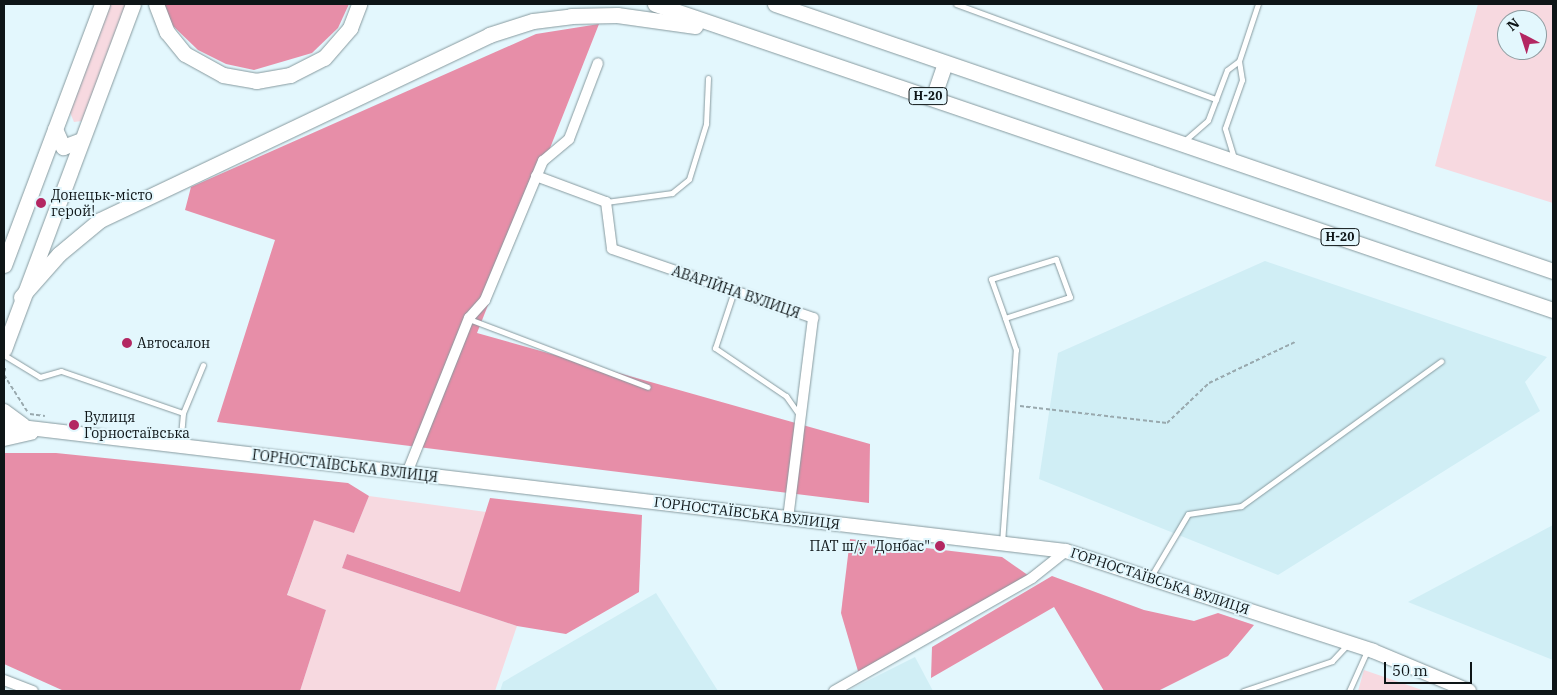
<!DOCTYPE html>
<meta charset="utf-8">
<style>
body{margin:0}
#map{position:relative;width:1557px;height:695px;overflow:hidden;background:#e3f7fd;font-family:"IBM Plex Serif",serif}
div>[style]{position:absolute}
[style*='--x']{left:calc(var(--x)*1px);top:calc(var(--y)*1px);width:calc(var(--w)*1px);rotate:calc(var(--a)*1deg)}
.built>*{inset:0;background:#d0eef5}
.green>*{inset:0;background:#f7d9e0}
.forest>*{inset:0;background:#e78ea8}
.path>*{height:2px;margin-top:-1px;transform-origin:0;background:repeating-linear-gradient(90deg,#99a9ae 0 4px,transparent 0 6.5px)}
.roads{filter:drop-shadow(0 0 1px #879a9f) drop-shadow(0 0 1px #879a9f)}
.lane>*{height:5px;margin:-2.5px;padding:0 2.5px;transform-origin:2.5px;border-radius:2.5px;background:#fff}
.street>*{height:10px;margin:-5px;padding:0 5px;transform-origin:5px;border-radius:5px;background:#fff}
.secondary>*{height:14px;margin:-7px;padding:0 7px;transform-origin:7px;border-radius:7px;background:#fff}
.primary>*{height:15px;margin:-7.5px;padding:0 7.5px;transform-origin:7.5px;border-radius:7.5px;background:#fff}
.dots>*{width:14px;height:14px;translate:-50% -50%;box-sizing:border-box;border:2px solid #e3f7fd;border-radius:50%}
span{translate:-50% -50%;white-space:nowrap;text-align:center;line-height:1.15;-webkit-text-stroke:4px #e3f7fd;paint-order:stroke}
.shield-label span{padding:1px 4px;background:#e3f7fd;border:1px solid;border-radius:4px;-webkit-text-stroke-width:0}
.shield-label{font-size:12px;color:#0e1517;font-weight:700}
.poi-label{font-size:14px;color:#0e1517}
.left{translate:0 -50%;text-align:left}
.right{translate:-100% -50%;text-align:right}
.street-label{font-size:14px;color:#0e1517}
.frame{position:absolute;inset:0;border:5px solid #0e1517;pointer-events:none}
.north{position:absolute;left:1497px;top:10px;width:50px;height:50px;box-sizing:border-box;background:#e3f7fd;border:1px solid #8e9da1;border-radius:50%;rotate:320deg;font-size:14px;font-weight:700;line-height:20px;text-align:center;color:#0e1517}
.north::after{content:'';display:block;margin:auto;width:18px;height:22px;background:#b32762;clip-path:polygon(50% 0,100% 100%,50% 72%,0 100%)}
.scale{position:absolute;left:1384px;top:662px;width:88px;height:22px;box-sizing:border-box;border:2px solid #0e1517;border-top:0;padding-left:6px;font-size:15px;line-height:18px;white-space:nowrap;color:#0e1517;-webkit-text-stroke:4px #e3f7fd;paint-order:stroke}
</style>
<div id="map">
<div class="built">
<i style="clip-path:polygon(1265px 261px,1547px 357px,1525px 382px,1540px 411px,1278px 575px,1039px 479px,1058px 353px)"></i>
<i style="clip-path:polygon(1553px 525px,1553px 660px,1408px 602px)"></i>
<i style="clip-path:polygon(656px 593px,718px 691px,500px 691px,503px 682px)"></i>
<i style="clip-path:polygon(915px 657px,933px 691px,847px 691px)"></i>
</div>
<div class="green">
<i style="clip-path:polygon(109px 4px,128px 4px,82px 121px,74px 122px,69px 110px)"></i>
<i style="clip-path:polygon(evenodd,1478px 4px,1553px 4px,1553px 203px,1435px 166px,1478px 4px,1507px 20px,1537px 20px,1537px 50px,1507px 50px,1507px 20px)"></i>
<i style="clip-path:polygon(369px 496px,486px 512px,461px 592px,347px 554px,342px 568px,517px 626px,495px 691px,300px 691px,326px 610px,287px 596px,314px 519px,354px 533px)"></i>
<i style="clip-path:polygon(1364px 670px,1425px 691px,1358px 691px)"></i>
</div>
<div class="forest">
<i style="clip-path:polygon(163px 4px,349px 4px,338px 28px,312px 53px,254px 70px,226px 64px,198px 50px,171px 24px)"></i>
<i style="clip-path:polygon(599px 24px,477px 333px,870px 444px,869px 503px,217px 422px,275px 240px,185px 210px,191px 187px,536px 34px)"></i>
<i style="clip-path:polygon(4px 453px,56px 453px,348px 483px,369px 496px,354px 533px,314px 520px,287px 595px,326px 610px,300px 691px,64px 691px,4px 664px)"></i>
<i style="clip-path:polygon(490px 498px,642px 515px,639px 592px,566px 634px,517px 626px,342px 568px,347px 554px,460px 592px)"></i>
<i style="clip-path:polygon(850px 539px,1002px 557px,1032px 578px,860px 678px,841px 613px)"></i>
<i style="clip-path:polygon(1052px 576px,1144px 610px,1194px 621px,1218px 613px,1254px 625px,1228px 656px,1158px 691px,1104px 691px,1054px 607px,931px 678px,932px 647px)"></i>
</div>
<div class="path">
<i style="--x:4;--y:372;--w:5;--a:-68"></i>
<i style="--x:4;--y:375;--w:43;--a:57.4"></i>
<i style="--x:1020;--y:406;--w:148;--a:6.6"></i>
<i style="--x:1167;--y:423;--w:58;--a:-43.6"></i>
<i style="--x:1209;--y:383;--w:95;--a:-25.5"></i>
<i style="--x:30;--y:414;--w:15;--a:8"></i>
</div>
<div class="roads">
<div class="lane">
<i style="--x:956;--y:4;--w:277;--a:20.1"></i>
<i style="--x:1183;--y:142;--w:33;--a:-41"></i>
<i style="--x:1208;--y:120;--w:53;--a:-69.2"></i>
<i style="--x:1227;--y:70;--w:15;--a:-37"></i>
<i style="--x:1234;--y:158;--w:31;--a:-107"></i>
<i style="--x:1225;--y:128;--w:51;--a:-70.5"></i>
<i style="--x:1242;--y:80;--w:19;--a:-99"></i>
<i style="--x:1239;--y:61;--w:60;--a:-71.6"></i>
<i style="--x:606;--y:202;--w:67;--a:-7.8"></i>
<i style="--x:672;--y:193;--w:22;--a:-39"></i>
<i style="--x:689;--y:179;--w:58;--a:-72.8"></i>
<i style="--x:706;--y:124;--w:46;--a:-87.5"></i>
<i style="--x:734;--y:291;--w:60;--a:108.4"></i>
<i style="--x:715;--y:348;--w:86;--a:34.1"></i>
<i style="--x:786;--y:396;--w:24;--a:55"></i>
<i style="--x:469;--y:319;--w:191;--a:20.8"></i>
<i style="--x:4;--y:355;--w:42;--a:31.4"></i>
<i style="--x:40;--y:377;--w:22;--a:-16"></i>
<i style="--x:61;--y:371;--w:129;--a:19"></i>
<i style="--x:183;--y:413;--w:33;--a:95"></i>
<i style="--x:183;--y:413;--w:52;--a:-67.4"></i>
<i style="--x:1002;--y:543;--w:194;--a:-85.9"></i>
<i style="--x:1016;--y:350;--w:34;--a:-109"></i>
<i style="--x:1005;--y:318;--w:41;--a:-109.7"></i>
<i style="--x:991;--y:279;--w:68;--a:-17.1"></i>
<i style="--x:1056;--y:259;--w:40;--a:69.8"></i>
<i style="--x:1070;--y:297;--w:68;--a:162.1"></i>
<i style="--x:1150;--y:578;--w:74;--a:-59.3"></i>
<i style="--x:1188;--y:514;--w:54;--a:-8.6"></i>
<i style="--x:1241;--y:506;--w:247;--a:-35.9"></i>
<i style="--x:1243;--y:691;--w:94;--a:-18.6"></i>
<i style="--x:1332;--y:661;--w:23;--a:-47"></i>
<i style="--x:1349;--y:691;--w:44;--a:-65.8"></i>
</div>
<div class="street">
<i style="--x:536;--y:176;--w:75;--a:20.4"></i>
<i style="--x:606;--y:202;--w:47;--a:82.7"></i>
<i style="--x:612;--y:249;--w:213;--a:18.9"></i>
<i style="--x:813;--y:318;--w:202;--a:97.1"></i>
<i style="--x:407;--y:473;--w:167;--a:-68.2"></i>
<i style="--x:469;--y:318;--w:24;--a:-48"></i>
<i style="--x:485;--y:300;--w:151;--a:-67.4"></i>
<i style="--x:543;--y:161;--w:34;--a:-40"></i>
<i style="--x:569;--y:139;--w:81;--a:-69.1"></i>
<i style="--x:4;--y:680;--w:31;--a:21"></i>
<i style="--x:834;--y:691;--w:228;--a:-29.7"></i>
<i style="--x:1032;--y:578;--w:43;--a:-38.5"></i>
</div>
<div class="secondary">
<i style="--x:4;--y:411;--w:24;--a:36"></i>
<i style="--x:4;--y:425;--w:1069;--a:6.77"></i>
<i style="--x:1066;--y:551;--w:323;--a:18"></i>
<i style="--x:1373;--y:651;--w:104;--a:22.6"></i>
<i style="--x:4;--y:439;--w:28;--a:-13"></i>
</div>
<div class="primary">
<i style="--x:156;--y:4;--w:30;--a:69"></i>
<i style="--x:167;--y:32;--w:28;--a:51"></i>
<i style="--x:185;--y:54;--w:43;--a:28.9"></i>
<i style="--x:223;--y:75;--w:34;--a:10"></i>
<i style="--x:256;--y:81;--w:35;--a:-10"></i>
<i style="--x:290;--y:75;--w:38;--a:-27"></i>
<i style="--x:324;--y:58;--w:40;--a:-49"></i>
<i style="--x:350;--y:28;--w:26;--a:-69"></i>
<i style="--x:655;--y:4;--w:949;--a:18.82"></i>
<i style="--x:775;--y:4;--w:823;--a:18.94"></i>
<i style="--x:933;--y:98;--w:37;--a:-71"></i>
<i style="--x:55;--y:129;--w:20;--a:66"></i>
<i style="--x:63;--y:147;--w:19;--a:-21"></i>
<i style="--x:4;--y:265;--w:279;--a:-69.4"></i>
<i style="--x:21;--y:297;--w:57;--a:-48.5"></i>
<i style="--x:59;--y:254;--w:53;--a:-39.7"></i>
<i style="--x:100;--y:220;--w:431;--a:-25.4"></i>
<i style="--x:489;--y:35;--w:46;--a:-17.7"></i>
<i style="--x:533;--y:21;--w:38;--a:-7"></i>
<i style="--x:571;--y:16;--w:46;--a:-1.2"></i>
<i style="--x:617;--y:15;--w:79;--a:8"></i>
<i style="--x:4;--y:349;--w:368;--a:-69.5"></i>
</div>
</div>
<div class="dots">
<i style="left:41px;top:203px;background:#b32762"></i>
<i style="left:127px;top:343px;background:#b32762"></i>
<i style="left:74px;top:425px;background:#b32762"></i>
<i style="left:940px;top:546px;background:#b32762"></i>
</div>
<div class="shield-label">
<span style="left:928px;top:96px">Н-20</span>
<span style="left:1340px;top:237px">Н-20</span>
</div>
<div class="poi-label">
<span class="left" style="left:51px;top:203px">Донецьк-місто<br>герой!</span>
<span class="left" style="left:137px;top:343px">Автосалон</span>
<span class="left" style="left:84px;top:425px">Вулиця<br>Горностаївська</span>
<span class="right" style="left:930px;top:546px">ПАТ ш/у "Донбас"</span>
</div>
<div class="street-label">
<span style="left:736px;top:292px;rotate:19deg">АВАРІЙНА ВУЛИЦЯ</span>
<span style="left:345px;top:466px;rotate:7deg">ГОРНОСТАЇВСЬКА ВУЛИЦЯ</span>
<span style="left:747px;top:513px;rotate:7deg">ГОРНОСТАЇВСЬКА ВУЛИЦЯ</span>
<span style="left:1160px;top:581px;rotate:18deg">ГОРНОСТАЇВСЬКА ВУЛИЦЯ</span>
</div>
<div class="frame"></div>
<div class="north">N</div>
<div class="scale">50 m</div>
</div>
